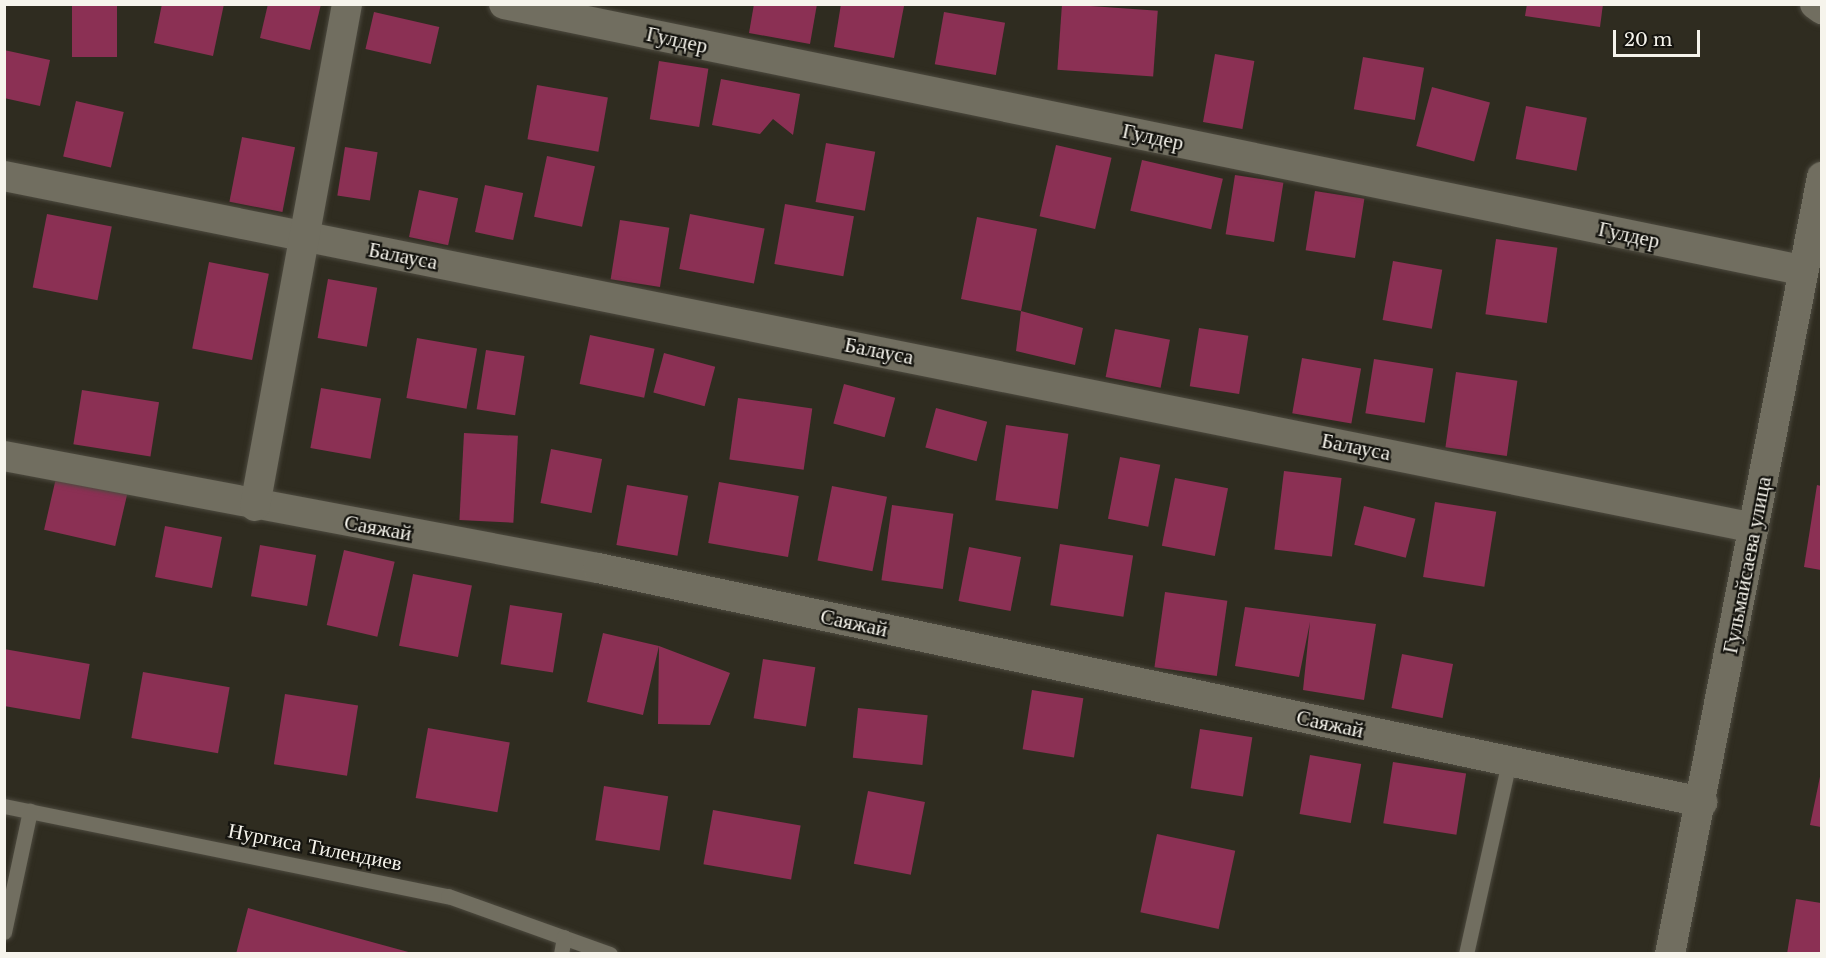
<!DOCTYPE html>
<meta charset="utf-8">
<style>
body{margin:0}
#map{position:relative;width:1826px;height:958px;overflow:hidden;background:#2f2c20;font-family:"Libre Baskerville",serif}
div>[style]{position:absolute}
[style*='--x']{left:calc(var(--x)*1px);top:calc(var(--y)*1px);width:calc(var(--w)*1px);rotate:calc(var(--a)*1deg)}
.building>*{inset:0;background:#8b3054;transform-origin:0 0}
.roads{filter:drop-shadow(0 0 2px #4d4a3f) drop-shadow(0 0 2px #4d4a3f)}
.lane>*{height:15px;margin:-7.5px;padding:0 7.5px;transform-origin:7.5px;border-radius:7.5px;background:#716e60}
.street>*{height:30px;margin:-15px;padding:0 15px;transform-origin:15px;border-radius:15px;background:#716e60}
span{translate:-50% -50%;white-space:nowrap;text-align:center;line-height:1.15;-webkit-text-stroke:4.5px #15140f;paint-order:stroke}
.street-label{font-size:21px;color:#f6f4ec}
.frame{position:absolute;inset:0;border:6px solid #f6f4ec;pointer-events:none}
.scale{position:absolute;left:1613px;top:30px;width:87px;height:27px;box-sizing:border-box;border:3px solid #f6f4ec;border-top:0;padding-left:8px;font-size:18px;line-height:21px;white-space:nowrap;color:#f6f4ec;-webkit-text-stroke:4px #15140f;paint-order:stroke}
</style>
<div id="map">
<div class="building">
<i style="left:72px;top:4px;width:45px;height:53px"></i>
<i style="clip-path:polygon(162px 4px,224px 4px,213px 56px,154px 43px)"></i>
<i style="clip-path:polygon(268px 4px,321px 4px,310px 50px,260px 38px)"></i>
<i style="clip-path:polygon(754px 4px,817px 4px,810px 44px,749px 33px)"></i>
<i style="clip-path:polygon(841px 4px,904px 6px,894px 58px,834px 47px)"></i>
<i style="left:1062px;top:4px;width:96px;height:66px;rotate:4deg"></i>
<i style="clip-path:polygon(1527px 4px,1603px 4px,1600px 27px,1525px 16px)"></i>
<i style="left:374px;top:12px;width:67px;height:38px;rotate:13deg"></i>
<i style="left:944px;top:12px;width:62px;height:53px;rotate:10deg"></i>
<i style="clip-path:polygon(4px 50px,50px 60px,40px 106px,4px 98px)"></i>
<i style="left:1215px;top:54px;width:40px;height:69px;rotate:10deg"></i>
<i style="left:1363px;top:57px;width:62px;height:53px;rotate:10deg"></i>
<i style="left:659px;top:61px;width:50px;height:59px;rotate:9deg"></i>
<i style="clip-path:polygon(721px 79px,800px 94px,793px 135px,773px 119px,760px 134px,712px 125px)"></i>
<i style="left:537px;top:85px;width:72px;height:55px;rotate:10deg"></i>
<i style="left:1432px;top:87px;width:60px;height:61px;rotate:15deg"></i>
<i style="left:76px;top:101px;width:49px;height:57px;rotate:13deg"></i>
<i style="left:1526px;top:106px;width:62px;height:54px;rotate:11deg"></i>
<i style="left:242px;top:137px;width:54px;height:66px;rotate:11deg"></i>
<i style="left:826px;top:143px;width:50px;height:60px;rotate:10deg"></i>
<i style="left:1056px;top:145px;width:57px;height:73px;rotate:13deg"></i>
<i style="left:345px;top:147px;width:33px;height:49px;rotate:9deg"></i>
<i style="left:547px;top:156px;width:49px;height:62px;rotate:12deg"></i>
<i style="left:1142px;top:160px;width:83px;height:52px;rotate:13deg"></i>
<i style="left:1235px;top:175px;width:49px;height:60px;rotate:9deg"></i>
<i style="left:485px;top:185px;width:39px;height:48px;rotate:12deg"></i>
<i style="left:419px;top:190px;width:40px;height:48px;rotate:12deg"></i>
<i style="left:1315px;top:191px;width:50px;height:60px;rotate:9deg"></i>
<i style="left:785px;top:204px;width:70px;height:61px;rotate:10deg"></i>
<i style="left:47px;top:214px;width:66px;height:75px;rotate:11deg"></i>
<i style="left:690px;top:214px;width:76px;height:56px;rotate:11deg"></i>
<i style="clip-path:polygon(977px 217px,1037px 229px,1021px 311px,1083px 328px,1075px 365px,1016px 351px,1021px 311px,961px 299px)"></i>
<i style="left:620px;top:220px;width:50px;height:60px;rotate:9deg"></i>
<i style="left:1496px;top:239px;width:62px;height:76px;rotate:8deg"></i>
<i style="left:1393px;top:261px;width:50px;height:60px;rotate:10deg"></i>
<i style="left:209px;top:262px;width:61px;height:88px;rotate:11deg"></i>
<i style="left:328px;top:279px;width:50px;height:60px;rotate:10deg"></i>
<i style="left:1199px;top:328px;width:50px;height:59px;rotate:9deg"></i>
<i style="left:1115px;top:329px;width:56px;height:49px;rotate:11deg"></i>
<i style="left:590px;top:335px;width:66px;height:50px;rotate:12deg"></i>
<i style="left:417px;top:338px;width:61px;height:61px;rotate:10deg"></i>
<i style="left:486px;top:350px;width:39px;height:60px;rotate:9deg"></i>
<i style="left:664px;top:353px;width:53px;height:41px;rotate:15deg"></i>
<i style="left:1302px;top:358px;width:60px;height:56px;rotate:10deg"></i>
<i style="left:1374px;top:359px;width:60px;height:55px;rotate:9deg"></i>
<i style="left:1456px;top:372px;width:62px;height:76px;rotate:8deg"></i>
<i style="left:844px;top:384px;width:53px;height:41px;rotate:15deg"></i>
<i style="left:321px;top:388px;width:61px;height:61px;rotate:10deg"></i>
<i style="left:82px;top:390px;width:78px;height:55px;rotate:9deg"></i>
<i style="left:738px;top:398px;width:75px;height:62px;rotate:8deg"></i>
<i style="left:936px;top:408px;width:53px;height:41px;rotate:15deg"></i>
<i style="left:1006px;top:425px;width:63px;height:76px;rotate:8deg"></i>
<i style="left:464px;top:433px;width:54px;height:87px;rotate:3deg"></i>
<i style="left:551px;top:449px;width:52px;height:55px;rotate:11deg"></i>
<i style="left:1120px;top:457px;width:41px;height:63px;rotate:11deg"></i>
<i style="left:1284px;top:471px;width:58px;height:79px;rotate:7deg"></i>
<i style="left:56px;top:478px;width:73px;height:53px;rotate:13deg"></i>
<i style="left:1175px;top:478px;width:54px;height:69px;rotate:11deg"></i>
<i style="left:719px;top:482px;width:81px;height:62px;rotate:10deg"></i>
<i style="left:627px;top:485px;width:62px;height:61px;rotate:10deg"></i>
<i style="clip-path:polygon(1817px 485px,1821px 486px,1821px 570px,1804px 567px)"></i>
<i style="left:832px;top:486px;width:56px;height:76px;rotate:11deg"></i>
<i style="left:1435px;top:502px;width:62px;height:76px;rotate:9deg"></i>
<i style="left:892px;top:505px;width:62px;height:76px;rotate:8deg"></i>
<i style="left:1364px;top:506px;width:53px;height:40px;rotate:14deg"></i>
<i style="left:165px;top:526px;width:58px;height:52px;rotate:11deg"></i>
<i style="left:1060px;top:544px;width:74px;height:62px;rotate:9deg"></i>
<i style="left:260px;top:545px;width:57px;height:52px;rotate:10deg"></i>
<i style="left:969px;top:547px;width:53px;height:55px;rotate:11deg"></i>
<i style="left:344px;top:550px;width:52px;height:77px;rotate:13deg"></i>
<i style="left:413px;top:574px;width:60px;height:73px;rotate:11deg"></i>
<i style="left:1165px;top:592px;width:63px;height:76px;rotate:8deg"></i>
<i style="left:510px;top:605px;width:53px;height:60px;rotate:9deg"></i>
<i style="clip-path:polygon(1245px 607px,1376px 624px,1364px 700px,1303px 690px,1310px 622px,1299px 677px,1235px 666px)"></i>
<i style="clip-path:polygon(603px 633px,659px 646px,730px 673px,710px 725px,658px 724px,659px 646px,643px 715px,587px 702px)"></i>
<i style="left:4px;top:649px;width:87px;height:56px;rotate:10deg"></i>
<i style="left:1402px;top:654px;width:52px;height:55px;rotate:11deg"></i>
<i style="left:763px;top:659px;width:53px;height:60px;rotate:9deg"></i>
<i style="left:143px;top:672px;width:88px;height:67px;rotate:10deg"></i>
<i style="left:1032px;top:690px;width:52px;height:60px;rotate:9deg"></i>
<i style="left:285px;top:694px;width:74px;height:71px;rotate:9deg"></i>
<i style="left:858px;top:708px;width:70px;height:50px;rotate:6deg"></i>
<i style="left:428px;top:728px;width:83px;height:71px;rotate:10deg"></i>
<i style="left:1200px;top:729px;width:53px;height:60px;rotate:9deg"></i>
<i style="left:1310px;top:755px;width:52px;height:60px;rotate:10deg"></i>
<i style="left:1393px;top:762px;width:74px;height:62px;rotate:9deg"></i>
<i style="clip-path:polygon(1821px 772px,1821px 827px,1810px 825px)"></i>
<i style="left:604px;top:786px;width:65px;height:55px;rotate:9deg"></i>
<i style="left:868px;top:791px;width:58px;height:74px;rotate:11deg"></i>
<i style="left:713px;top:810px;width:89px;height:55px;rotate:10deg"></i>
<i style="left:1157px;top:834px;width:80px;height:80px;rotate:12deg"></i>
<i style="clip-path:polygon(1796px 899px,1821px 903px,1821px 954px,1787px 954px)"></i>
<i style="clip-path:polygon(248px 908px,412px 953px,412px 954px,236px 954px)"></i>
</div>
<div class="roads">
<div class="lane">
<i style="--x:4;--y:806;--w:453;--a:11.5"></i>
<i style="--x:448;--y:896;--w:172;--a:19.7"></i>
<i style="--x:4;--y:932;--w:124;--a:-77.9"></i>
<i style="--x:561;--y:954;--w:17;--a:-80"></i>
<i style="--x:1466;--y:954;--w:197;--a:-77.4"></i>
</div>
<div class="street">
<i style="--x:504;--y:4;--w:1324;--a:11.59"></i>
<i style="--x:1815;--y:4;--w:9;--a:36"></i>
<i style="--x:4;--y:176;--w:1785;--a:11.37"></i>
<i style="--x:4;--y:456;--w:604;--a:10.68"></i>
<i style="--x:598;--y:568;--w:1129;--a:11.97"></i>
<i style="--x:255;--y:506;--w:510;--a:-79.61"></i>
<i style="--x:1670;--y:954;--w:792;--a:-78.93"></i>
</div>
</div>
<div class="street-label">
<span style="left:677px;top:40px;rotate:12deg">Гулдер</span>
<span style="left:1153px;top:137px;rotate:12deg">Гулдер</span>
<span style="left:1629px;top:235px;rotate:12deg">Гулдер</span>
<span style="left:403px;top:256px;rotate:11deg">Балауса</span>
<span style="left:879px;top:351px;rotate:11deg">Балауса</span>
<span style="left:1356px;top:447px;rotate:11deg">Балауса</span>
<span style="left:378px;top:528px;rotate:10deg">Саяжай</span>
<span style="left:1747px;top:565px;rotate:-79deg">Гульмайсаева улица</span>
<span style="left:854px;top:623px;rotate:12deg">Саяжай</span>
<span style="left:1330px;top:724px;rotate:12deg">Саяжай</span>
<span style="left:315px;top:847px;rotate:11deg">Нургиса Тилендиев</span>
</div>
<div class="frame"></div>
<div class="scale">20 m</div>
</div>
